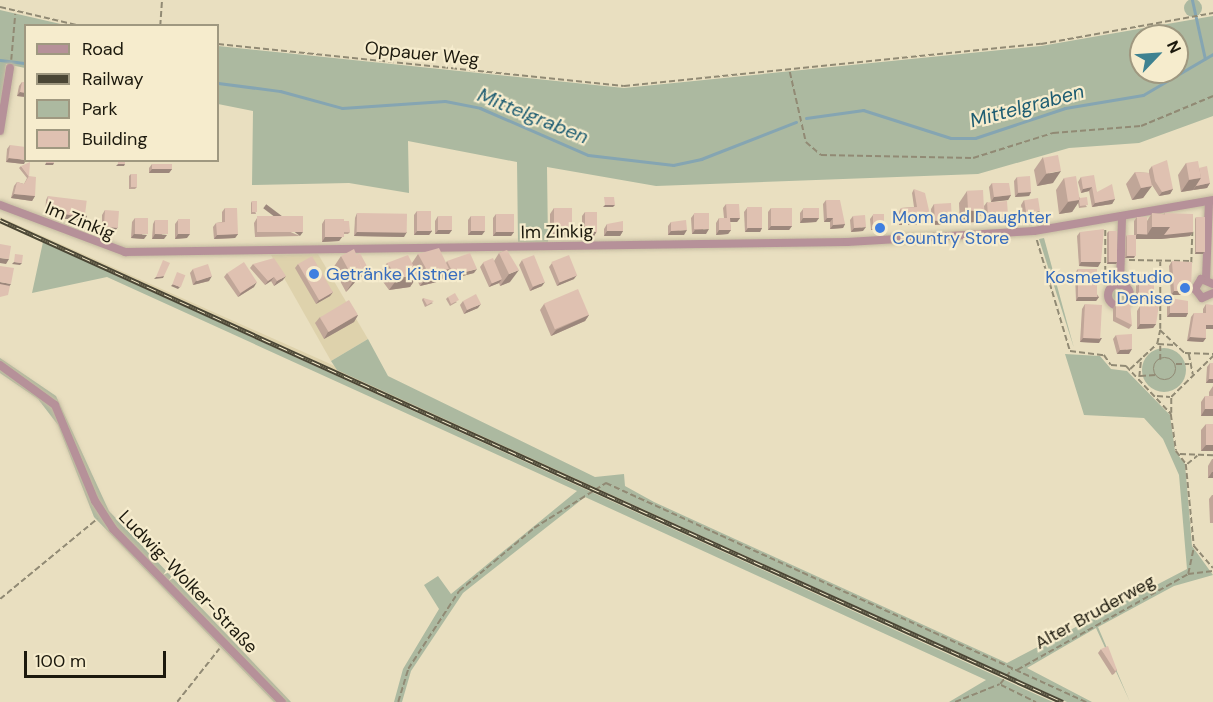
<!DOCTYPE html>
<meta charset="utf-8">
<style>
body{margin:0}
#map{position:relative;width:1213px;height:702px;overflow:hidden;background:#e9dfc0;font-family:"DM Sans",sans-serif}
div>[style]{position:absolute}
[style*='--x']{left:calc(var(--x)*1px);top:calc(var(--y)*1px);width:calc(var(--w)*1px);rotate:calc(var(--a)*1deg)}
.built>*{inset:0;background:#ded2ac;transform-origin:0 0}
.green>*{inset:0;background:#acb9a0}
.round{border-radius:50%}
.stream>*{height:3px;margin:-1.5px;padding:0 1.5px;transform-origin:1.5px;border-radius:1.5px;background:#85a5b2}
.path>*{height:1.5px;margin-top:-0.75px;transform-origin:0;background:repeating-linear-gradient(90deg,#918a74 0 6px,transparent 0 9px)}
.path>.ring{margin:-0.75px;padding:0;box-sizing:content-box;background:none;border:1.5px solid #918a74;border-radius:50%}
.roads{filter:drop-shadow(0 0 2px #c4bba0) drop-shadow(0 0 2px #c4bba0)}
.street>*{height:8px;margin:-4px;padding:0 4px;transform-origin:4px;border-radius:4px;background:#b69199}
.street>.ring{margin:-4px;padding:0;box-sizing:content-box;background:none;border:8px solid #b69199;border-radius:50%}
.rail>*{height:5px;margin-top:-2.5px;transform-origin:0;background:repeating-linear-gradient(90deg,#f6eccd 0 9px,#4a4635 0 18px);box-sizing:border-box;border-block:2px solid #4a4635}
.wall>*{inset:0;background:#c0a698}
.shaded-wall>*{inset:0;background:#9c877c;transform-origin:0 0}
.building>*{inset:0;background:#dfc1b1;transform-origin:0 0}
.dots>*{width:16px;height:16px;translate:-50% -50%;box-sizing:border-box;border:3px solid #f6eccd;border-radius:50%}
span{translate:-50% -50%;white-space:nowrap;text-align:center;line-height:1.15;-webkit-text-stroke:4.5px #f6eccd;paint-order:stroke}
.street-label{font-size:18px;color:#1c190d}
.shop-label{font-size:18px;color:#366cbe}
.left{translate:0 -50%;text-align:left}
.right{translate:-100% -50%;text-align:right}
.water-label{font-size:20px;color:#1f5d72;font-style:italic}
.legend{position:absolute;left:24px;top:24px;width:195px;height:138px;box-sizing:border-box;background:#f6eccd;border:2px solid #9f9880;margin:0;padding:8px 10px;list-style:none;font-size:18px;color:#1c190d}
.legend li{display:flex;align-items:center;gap:12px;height:30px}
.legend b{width:30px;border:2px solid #9f9880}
.north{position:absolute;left:1129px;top:24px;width:60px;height:60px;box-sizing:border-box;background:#f6eccd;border:2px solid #9f9880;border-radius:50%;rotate:65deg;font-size:16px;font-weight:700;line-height:24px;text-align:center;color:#1c190d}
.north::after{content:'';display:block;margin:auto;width:21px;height:27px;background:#3e8291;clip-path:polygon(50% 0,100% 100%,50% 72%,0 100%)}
.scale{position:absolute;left:24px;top:651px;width:142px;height:27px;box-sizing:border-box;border:3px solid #1c190d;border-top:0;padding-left:8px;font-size:18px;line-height:21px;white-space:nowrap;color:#1c190d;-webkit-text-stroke:4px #f6eccd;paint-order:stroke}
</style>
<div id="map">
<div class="built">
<i style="left:0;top:217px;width:1172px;height:6px;rotate:24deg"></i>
<i style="clip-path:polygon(318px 254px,368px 339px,331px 361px,271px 255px)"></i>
</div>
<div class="green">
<i class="round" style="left:1184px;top:-1px;width:18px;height:18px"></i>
<i style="clip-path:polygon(0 10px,65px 25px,26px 26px,25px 68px,6px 64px,0 110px)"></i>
<i style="clip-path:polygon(evenodd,1213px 16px,1213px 116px,1139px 143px,1069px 148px,978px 174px,656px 186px,547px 167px,548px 243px,518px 242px,517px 162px,408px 141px,409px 193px,349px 183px,252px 185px,253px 111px,218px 104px,218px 46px,624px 88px,1041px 46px,1213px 16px,1141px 36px,1177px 36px,1177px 72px,1141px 72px,1141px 36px)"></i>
<i style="clip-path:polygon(1044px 238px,1074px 348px,1039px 239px)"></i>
<i style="clip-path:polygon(43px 242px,587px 490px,1053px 702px,949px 702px,986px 680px,585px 497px,463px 593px,411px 671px,402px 702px,394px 702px,403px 669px,439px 609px,424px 585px,438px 576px,451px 594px,577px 491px,107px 277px,32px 293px)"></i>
<i class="round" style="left:1109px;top:285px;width:20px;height:20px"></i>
<i style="clip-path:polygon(368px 339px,388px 376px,595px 477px,624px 474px,625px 486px,654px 502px,1007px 663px,1187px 569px,1179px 475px,1163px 439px,1144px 418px,1084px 415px,1065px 354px,1100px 356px,1111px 369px,1127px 371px,1170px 415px,1175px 451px,1185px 464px,1192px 546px,1213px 575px,1174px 586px,1098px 627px,1130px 702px,1096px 628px,1027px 668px,1092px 702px,1067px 702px,337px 370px,331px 361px)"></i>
<i class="round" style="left:1142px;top:348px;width:44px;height:44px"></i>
<i style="clip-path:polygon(0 358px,56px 396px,109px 511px,291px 702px,274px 702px,94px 517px,58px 425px,38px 399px,0 373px)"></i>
</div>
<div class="stream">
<i style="--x:1192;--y:0;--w:60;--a:77.6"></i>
<i style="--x:0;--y:60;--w:26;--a:7"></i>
<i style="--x:218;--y:83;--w:63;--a:7.4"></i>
<i style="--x:280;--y:91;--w:64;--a:15.3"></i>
<i style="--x:342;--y:108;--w:103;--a:-3.9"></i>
<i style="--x:445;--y:101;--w:36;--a:11"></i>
<i style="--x:480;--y:108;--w:118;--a:23.5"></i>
<i style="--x:588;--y:155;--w:86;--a:6.7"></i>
<i style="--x:673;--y:165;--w:29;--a:-12"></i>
<i style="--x:701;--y:159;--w:102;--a:-21.3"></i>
<i style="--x:806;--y:118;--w:58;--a:-8"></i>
<i style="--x:863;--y:110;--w:92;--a:17.7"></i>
<i style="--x:951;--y:138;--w:24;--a:0"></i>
<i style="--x:975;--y:138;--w:95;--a:-18.4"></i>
<i style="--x:1065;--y:108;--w:79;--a:-9.5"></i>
<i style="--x:1143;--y:95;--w:81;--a:-30.4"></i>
</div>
<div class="path">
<i style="--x:0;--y:7;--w:83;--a:13.2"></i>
<i style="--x:160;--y:26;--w:26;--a:-86"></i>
<i style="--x:218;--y:44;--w:408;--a:5.9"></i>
<i style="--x:624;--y:86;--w:419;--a:-5.8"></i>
<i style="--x:1041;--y:44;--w:175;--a:-10.2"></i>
<i style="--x:11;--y:60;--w:46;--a:-85"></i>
<i style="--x:790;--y:72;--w:72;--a:77.1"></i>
<i style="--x:806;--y:142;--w:20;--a:41"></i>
<i style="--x:821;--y:155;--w:152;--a:1.1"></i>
<i style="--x:973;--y:158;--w:84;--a:-17.4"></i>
<i style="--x:1053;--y:133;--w:88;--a:-4.5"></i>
<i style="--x:1141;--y:126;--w:78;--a:-22.6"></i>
<i style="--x:1037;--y:240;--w:116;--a:73.4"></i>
<i style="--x:1070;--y:351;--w:34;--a:7"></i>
<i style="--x:1104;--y:355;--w:12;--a:55"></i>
<i style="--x:1111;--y:365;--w:15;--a:4"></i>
<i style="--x:1126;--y:366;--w:66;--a:46.8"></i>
<i style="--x:1171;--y:414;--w:37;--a:82"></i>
<i style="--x:1176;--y:451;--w:16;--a:52"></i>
<i style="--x:1186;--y:464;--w:82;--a:84.4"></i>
<i style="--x:1194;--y:546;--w:29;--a:49"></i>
<i style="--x:1129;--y:260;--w:61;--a:0.9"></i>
<i style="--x:1191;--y:263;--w:31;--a:-88"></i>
<i style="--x:1105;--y:272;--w:43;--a:-90"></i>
<i style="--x:1160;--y:329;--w:67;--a:-90"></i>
<i style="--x:1158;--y:344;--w:16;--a:4"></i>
<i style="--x:1189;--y:354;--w:21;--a:79"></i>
<i class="ring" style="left:1154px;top:358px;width:20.5px;height:20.5px"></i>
<i style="--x:1160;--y:360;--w:14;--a:-90"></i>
<i style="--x:1176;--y:364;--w:13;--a:0"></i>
<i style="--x:1130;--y:369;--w:37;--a:-43"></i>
<i style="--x:1157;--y:344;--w:14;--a:-78"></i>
<i style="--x:1160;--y:330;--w:34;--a:43"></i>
<i style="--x:1185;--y:353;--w:28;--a:2"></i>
<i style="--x:1140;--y:376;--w:16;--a:-4"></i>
<i style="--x:1139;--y:377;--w:19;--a:-84"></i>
<i style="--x:1157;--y:396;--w:13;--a:4"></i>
<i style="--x:1171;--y:413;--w:16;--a:-90"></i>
<i style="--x:1171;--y:397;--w:59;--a:-44.3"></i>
<i style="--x:1180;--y:454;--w:33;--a:2"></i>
<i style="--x:1187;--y:464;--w:13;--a:-39"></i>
<i style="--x:1188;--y:574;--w:29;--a:-78"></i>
<i style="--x:0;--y:599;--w:126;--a:-39.5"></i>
<i style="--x:1017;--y:670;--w:196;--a:-29.3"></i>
<i style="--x:1188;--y:574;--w:25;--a:-7"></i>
<i style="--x:1001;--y:685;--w:39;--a:26"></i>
<i style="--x:177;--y:702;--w:68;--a:-51.6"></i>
<i style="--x:398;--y:702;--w:34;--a:-73"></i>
<i style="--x:408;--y:669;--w:93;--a:-56.8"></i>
<i style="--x:459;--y:591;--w:98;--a:-40"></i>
<i style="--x:534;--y:528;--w:85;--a:-32"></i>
<i style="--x:606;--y:483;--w:528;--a:24.52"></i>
<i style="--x:955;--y:702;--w:48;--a:-21.8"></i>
<i style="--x:1000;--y:684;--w:19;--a:-51"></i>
</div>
<div class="roads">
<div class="street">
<i style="--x:0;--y:131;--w:64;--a:-81"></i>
<i style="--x:0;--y:205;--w:134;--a:20.6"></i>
<i style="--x:125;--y:252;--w:722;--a:-0.79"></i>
<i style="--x:847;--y:242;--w:187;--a:-3.4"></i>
<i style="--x:1034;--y:231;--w:182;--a:-9.8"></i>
<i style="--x:1206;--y:279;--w:78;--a:-87.8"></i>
<i style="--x:1213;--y:284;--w:13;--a:-157"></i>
<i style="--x:1201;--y:279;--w:12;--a:121"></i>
<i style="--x:1195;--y:289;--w:11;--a:52"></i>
<i style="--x:1202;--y:298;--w:12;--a:-24"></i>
<i class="ring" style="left:1108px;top:284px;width:14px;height:14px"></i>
<i style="--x:1120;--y:285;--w:69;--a:-88.3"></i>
<i style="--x:0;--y:365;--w:68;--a:36"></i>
<i style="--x:55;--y:405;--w:104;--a:67.4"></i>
<i style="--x:95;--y:501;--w:33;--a:57"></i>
<i style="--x:113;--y:529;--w:242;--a:45.7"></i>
</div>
</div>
<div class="rail">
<i style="--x:0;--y:220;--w:1167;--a:24.39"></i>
</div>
<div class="wall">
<i style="clip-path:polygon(22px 82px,26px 97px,17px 96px,19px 86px)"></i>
<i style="clip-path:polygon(10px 145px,24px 164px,6px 162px,7px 149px)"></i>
<i style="clip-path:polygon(1043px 157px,1053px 183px,1037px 186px,1034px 170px)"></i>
<i style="clip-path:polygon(1186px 163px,1199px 168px,1210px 183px,1207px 188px,1181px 192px,1178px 175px)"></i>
<i style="clip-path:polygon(152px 164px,172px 169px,169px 173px,149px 173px,149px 168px)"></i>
<i style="clip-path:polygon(21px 166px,29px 176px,35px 196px,32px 201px,11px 198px,14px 186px,17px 182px,24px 184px,27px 178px,19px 168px)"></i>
<i style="clip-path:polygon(1152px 166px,1173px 189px,1170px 194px,1159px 196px,1152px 185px,1143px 198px,1132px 200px,1126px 184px,1135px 172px,1149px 173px,1149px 170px)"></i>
<i style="clip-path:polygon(131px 174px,137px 187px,135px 189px,129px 189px,129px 176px)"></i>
<i style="clip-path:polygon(1017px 177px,1031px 192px,1029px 196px,1015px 197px,1014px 181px)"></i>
<i style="clip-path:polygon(1081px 177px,1097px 192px,1115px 199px,1112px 204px,1092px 207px,1089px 191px,1081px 193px,1078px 182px)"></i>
<i style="clip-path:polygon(1064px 178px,1080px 198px,1087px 207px,1079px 208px,1078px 203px,1072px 212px,1059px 214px,1056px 190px)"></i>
<i style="clip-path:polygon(992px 183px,1011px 195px,1008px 200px,991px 202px,989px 187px)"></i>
<i style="clip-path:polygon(914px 189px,931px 219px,928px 224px,899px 225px,899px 212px,901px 208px,914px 207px,912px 193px)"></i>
<i style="clip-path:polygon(967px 191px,976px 222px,960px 223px,959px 203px)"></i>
<i style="clip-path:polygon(48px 196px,87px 216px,84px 220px,45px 216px,46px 200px)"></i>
<i style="clip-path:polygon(826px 200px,845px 224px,843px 228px,830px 229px,830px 222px,824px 222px,823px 204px)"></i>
<i style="clip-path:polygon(1024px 200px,1037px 216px,1023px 218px,1021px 205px)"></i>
<i style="clip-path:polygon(252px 201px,256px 214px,251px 214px,251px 203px)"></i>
<i style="clip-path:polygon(987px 202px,1008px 217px,1005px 221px,985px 222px,984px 206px)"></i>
<i style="clip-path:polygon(726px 204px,740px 218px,737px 222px,730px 222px,731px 230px,728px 234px,716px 235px,716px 223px,719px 218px,724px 218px,723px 208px)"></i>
<i style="clip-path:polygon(934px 204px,949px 224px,932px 225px,931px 209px)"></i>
<i style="clip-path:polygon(225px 208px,238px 234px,235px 238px,214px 239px,213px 227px,216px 223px,222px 222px,222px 212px)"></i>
<i style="clip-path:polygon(554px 208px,572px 231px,568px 238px,550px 238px,550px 214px)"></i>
<i style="clip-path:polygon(747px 208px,762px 228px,760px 232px,745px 232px,744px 212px)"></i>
<i style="clip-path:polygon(771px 208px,792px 226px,789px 230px,768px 230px,768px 212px)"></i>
<i style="clip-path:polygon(803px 209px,819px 218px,816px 222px,800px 223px,800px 213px)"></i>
<i style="clip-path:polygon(105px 210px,115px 231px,102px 231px,102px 215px)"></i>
<i style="clip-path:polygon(417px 211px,432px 231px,429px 235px,414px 235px,414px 215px)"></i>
<i style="clip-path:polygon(585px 212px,597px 231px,594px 236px,582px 236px,582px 216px)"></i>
<i style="clip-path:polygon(357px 213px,404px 237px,354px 236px,355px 218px)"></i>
<i style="clip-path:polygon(1152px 213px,1164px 214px,1165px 213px,1193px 232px,1190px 236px,1161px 239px,1136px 239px,1134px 258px,1125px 258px,1126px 237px,1127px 235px,1134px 235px,1134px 221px,1137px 217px,1147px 221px)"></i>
<i style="clip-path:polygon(496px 214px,514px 232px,511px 236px,493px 236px,493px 218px)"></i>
<i style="clip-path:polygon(694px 214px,706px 234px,692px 234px,691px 218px)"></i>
<i style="clip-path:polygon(873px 215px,881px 229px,871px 230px,870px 219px)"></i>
<i style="clip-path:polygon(438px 216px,452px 230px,449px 234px,435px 234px,435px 221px)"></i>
<i style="clip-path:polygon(471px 216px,482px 235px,468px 235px,468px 220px)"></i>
<i style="clip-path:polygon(853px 216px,863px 231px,851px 232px,850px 220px)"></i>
<i style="clip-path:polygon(1196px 217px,1204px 252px,1203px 254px,1195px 254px,1195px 219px)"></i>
<i style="clip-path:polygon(135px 218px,144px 239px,131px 238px,132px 222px)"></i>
<i style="clip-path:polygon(257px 218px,300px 236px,255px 237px,254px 223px)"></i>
<i style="clip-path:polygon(325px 219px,344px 221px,350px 232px,348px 234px,342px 234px,342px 237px,339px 241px,322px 242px,322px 224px)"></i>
<i style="clip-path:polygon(155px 220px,164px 239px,152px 239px,153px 224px)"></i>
<i style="clip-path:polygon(178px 220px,187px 238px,175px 239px,175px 224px)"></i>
<i style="clip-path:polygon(671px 222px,684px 235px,668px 235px,668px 226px)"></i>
<i style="clip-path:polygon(607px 224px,623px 231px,620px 236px,604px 236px,604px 229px)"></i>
<i style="clip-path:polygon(1109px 231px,1117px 262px,1116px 264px,1107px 264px,1107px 233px)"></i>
<i style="clip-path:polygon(1080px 232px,1098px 267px,1079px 266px,1077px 236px)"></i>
<i style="clip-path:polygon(507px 250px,510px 282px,500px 286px,499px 283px,489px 287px,480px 267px,483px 263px,494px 261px,499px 253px)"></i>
<i style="clip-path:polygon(418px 254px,446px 263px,447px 261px,474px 273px,451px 279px,447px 272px,441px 281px,420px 286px,416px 278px,410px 287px,389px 290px,378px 275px,387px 263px,412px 263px)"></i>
<i style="clip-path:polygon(341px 256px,366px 274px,357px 280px,346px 292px,333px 268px)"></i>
<i style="clip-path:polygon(522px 260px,542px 286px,530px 291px,519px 265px)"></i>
<i style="clip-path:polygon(1172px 261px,1191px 291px,1188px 295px,1171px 295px,1169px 266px)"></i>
<i style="clip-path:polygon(552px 263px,574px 279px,557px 286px,549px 267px)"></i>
<i style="clip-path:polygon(253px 264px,283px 280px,274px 286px,271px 281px,265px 285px,250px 268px)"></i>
<i style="clip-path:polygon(298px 264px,333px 292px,330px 296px,316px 304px,295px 268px)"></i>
<i style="clip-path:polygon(193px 269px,209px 281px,193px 285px,190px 273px)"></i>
<i style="clip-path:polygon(1078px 269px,1099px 297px,1096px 301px,1076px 301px,1075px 273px)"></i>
<i style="clip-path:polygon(227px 273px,254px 287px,238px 297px,224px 277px)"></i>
<i style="clip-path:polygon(1139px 274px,1154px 295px,1151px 299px,1156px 324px,1153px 328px,1137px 329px,1137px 311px,1140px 306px,1147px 306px,1147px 303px,1150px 299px,1136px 299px,1136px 278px)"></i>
<i style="clip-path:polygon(448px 297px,457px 302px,450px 306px,446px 299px)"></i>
<i style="clip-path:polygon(423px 298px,433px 303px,425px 307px,422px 300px)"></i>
<i style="clip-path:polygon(1170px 298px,1188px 313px,1186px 317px,1167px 317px,1167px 302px)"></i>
<i style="clip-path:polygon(463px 301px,478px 308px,464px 314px,460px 305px)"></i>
<i style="clip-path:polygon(544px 304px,589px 315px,585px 321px,551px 336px,540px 310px)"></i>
<i style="clip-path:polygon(1085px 304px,1099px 343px,1080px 342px,1082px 309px)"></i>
<i style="clip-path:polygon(1116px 304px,1132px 325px,1129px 329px,1113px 321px,1113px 308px)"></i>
<i style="clip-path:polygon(1206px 304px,1206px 338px,1203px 342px,1187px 341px,1191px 317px,1194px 313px,1203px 313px,1203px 309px)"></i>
<i style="clip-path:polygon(358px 315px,354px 322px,324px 339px,315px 323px,320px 317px)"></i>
<i style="clip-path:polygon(1116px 335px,1129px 354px,1117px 354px,1113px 339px)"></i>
<i style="clip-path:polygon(1210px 363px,1213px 363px,1213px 383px,1206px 383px,1207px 367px)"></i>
<i style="clip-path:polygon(1213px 386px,1213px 416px,1201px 416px,1201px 402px,1205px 396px,1209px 396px,1209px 392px)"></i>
<i style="clip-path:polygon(1206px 424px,1213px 424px,1213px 451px,1201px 451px,1201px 430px)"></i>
<i style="clip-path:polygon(1212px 459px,1213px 459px,1213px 478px,1208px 478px,1208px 466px)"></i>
<i style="clip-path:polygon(1212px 495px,1213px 495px,1213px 523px,1210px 523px,1209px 499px)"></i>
<i style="clip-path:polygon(1101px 649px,1117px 670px,1114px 674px,1112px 675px,1098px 653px)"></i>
</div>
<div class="shaded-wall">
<i style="clip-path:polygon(20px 92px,26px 93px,26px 97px,17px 96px)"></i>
<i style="clip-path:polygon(9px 158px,26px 160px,24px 164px,6px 162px)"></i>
<i style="clip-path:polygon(46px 163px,54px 163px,53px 165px,45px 165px)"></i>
<i style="clip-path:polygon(118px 164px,125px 164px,124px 166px,116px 166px)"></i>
<i style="clip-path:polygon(152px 169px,172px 169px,169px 173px,149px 173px)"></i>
<i style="clip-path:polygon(1061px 171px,1053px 183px,1037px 186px,1046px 174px)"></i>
<i style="clip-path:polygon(1201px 178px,1193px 190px,1181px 192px,1189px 180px)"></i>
<i style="clip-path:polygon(1210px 183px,1207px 188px,1193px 190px,1196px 186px)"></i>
<i style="clip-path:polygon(1152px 186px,1143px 198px,1132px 200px,1141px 188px)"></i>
<i style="clip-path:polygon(1092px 187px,1089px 191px,1081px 193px,1083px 189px)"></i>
<i style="clip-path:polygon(1173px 189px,1170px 194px,1159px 196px,1162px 192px)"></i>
<i style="clip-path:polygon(1031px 192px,1029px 196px,1015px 197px,1018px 193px)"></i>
<i style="clip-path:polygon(14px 194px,35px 196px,32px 201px,11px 198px)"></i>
<i style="clip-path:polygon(1011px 195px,1008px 200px,991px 202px,994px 197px)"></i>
<i style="clip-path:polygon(1115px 199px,1112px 204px,1092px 207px,1095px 203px)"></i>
<i style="clip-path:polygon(1080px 200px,1072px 212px,1059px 214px,1068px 202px)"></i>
<i style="clip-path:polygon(605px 205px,615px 205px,613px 207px,603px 207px)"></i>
<i style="clip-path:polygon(984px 210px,976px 222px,960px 223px,968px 211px)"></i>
<i style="clip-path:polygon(1040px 211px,1037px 216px,1023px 218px,1026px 214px)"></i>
<i style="left:48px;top:212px;width:39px;height:5px;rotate:6deg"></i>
<i style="clip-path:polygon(1008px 217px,1005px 221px,985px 222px,988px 218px)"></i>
<i style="clip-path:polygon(730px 218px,740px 218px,737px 222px,727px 222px)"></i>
<i style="clip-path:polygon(803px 218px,819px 218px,816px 222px,800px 223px)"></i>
<i style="clip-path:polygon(827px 218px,833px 218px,830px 222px,824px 222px)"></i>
<i style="clip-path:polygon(931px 219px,928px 224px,899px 225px,902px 221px)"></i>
<i style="clip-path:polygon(952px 220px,949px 224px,932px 225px,935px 221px)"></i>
<i style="clip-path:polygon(845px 224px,843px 228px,830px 229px,833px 225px)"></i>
<i style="clip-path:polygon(884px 225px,881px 229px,871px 230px,874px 226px)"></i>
<i style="clip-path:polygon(771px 226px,792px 226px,789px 230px,768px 230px)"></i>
<i style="clip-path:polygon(105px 227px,118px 227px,115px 231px,102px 231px)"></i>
<i style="clip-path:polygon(866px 227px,863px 231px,851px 232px,854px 228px)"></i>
<i style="clip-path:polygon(1152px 227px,1170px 227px,1193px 232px,1190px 236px,1161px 239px,1134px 239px,1137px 234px,1147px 235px)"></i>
<i style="clip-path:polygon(748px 228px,762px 228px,760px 232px,745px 232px)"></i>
<i style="clip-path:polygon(709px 229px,706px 234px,692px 234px,695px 230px)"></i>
<i style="clip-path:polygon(438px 230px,452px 230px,449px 234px,435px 234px)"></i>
<i style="clip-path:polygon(687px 230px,684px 235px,668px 235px,671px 231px)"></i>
<i style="clip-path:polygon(719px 230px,731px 230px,728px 234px,716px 235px)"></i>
<i style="clip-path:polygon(417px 231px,432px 231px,429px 235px,414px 235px)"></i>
<i style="clip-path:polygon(471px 231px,485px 231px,482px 235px,468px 235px)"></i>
<i style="clip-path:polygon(572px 231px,568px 238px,550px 238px,555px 232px)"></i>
<i style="clip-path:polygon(597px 231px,594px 236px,582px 236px,585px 232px)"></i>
<i style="clip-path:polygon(607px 231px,623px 231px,620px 236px,604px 236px)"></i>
<i style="left:303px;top:232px;width:5px;height:46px;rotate:127deg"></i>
<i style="clip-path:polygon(357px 232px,407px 232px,404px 237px,354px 236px)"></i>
<i style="clip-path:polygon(496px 232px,514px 232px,511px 236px,493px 236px)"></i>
<i style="clip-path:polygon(134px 234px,147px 235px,144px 239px,131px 238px)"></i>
<i style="clip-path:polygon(155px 234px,167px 235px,164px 239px,152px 239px)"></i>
<i style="clip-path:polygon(178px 234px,190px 234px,187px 238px,175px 239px)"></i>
<i style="clip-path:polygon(238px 234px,235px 238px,214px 239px,217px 235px)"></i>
<i style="clip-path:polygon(325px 237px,342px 237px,339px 241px,322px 242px)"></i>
<i style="clip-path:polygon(1196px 252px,1204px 252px,1203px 254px,1195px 254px)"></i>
<i style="clip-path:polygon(1127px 256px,1135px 256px,1134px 258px,1125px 258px)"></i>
<i style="clip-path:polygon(0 258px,9px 259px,6px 264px,0 263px)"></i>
<i style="clip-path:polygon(14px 262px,22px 263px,20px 265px,12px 264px)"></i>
<i style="clip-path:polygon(1081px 262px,1101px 262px,1098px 267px,1079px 266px)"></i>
<i style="clip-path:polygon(1108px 262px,1117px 262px,1116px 264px,1107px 264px)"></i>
<i style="clip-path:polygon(449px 269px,441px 281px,420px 286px,429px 274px)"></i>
<i style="clip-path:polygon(477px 269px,474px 273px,451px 279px,454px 275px)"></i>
<i style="clip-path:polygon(369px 270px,366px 274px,357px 280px,346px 292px,354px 280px,363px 271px)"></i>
<i style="clip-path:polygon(519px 270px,510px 282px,500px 286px,509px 274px)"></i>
<i style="clip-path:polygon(418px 275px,410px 287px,389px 290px,398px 278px)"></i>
<i style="clip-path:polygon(577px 275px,574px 279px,557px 286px,560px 282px)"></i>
<i style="clip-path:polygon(164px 276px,163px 278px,154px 279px,156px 277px)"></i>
<i style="clip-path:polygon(212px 276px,209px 281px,193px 285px,196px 281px)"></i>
<i style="clip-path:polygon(286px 276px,283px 280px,274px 286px,277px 281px)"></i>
<i style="clip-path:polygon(274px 277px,271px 281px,265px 285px,268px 281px)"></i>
<i style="clip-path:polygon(502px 279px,499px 283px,489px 287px,492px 283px)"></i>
<i style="clip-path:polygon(0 282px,11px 284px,8px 288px,0 287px)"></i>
<i style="clip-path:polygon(257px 282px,254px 287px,238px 297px,241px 293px)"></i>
<i style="clip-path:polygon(545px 282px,542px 286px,530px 291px,533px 287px)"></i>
<i style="clip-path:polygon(173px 284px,180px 287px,178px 289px,171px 286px)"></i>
<i style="clip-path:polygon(1174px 291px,1191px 291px,1188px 295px,1171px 295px)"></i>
<i style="clip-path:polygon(333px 292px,330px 296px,316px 304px,319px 300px)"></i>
<i style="clip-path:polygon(1139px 295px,1154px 295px,1151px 299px,1136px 299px)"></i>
<i style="clip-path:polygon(1078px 297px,1099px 297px,1096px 301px,1076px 301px)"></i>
<i style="clip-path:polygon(481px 304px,478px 308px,464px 314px,467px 310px)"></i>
<i style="clip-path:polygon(1170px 313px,1188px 313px,1186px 317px,1167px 317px)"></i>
<i style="clip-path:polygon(358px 315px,354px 322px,324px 339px,328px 332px)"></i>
<i style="clip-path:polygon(589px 315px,585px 321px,551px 336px,556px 330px)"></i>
<i style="clip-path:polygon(1140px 324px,1156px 324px,1153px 328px,1137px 329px)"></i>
<i style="clip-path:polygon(1206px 325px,1213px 325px,1213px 329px,1203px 329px)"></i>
<i style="clip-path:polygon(1190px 337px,1206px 338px,1203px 342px,1187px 341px)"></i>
<i style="clip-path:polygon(1083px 338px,1102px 338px,1099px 343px,1080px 342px)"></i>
<i style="clip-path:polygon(1132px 349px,1129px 354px,1117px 354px,1120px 350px)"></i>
<i style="clip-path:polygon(1209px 379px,1213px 379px,1213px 383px,1206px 383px)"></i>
<i style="clip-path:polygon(1205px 409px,1213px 409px,1213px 416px,1201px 416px)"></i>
<i style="clip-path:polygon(1206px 445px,1213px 445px,1213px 451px,1201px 451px)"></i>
<i style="clip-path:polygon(1212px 472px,1213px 472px,1213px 478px,1208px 478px)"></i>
</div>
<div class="building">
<i style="clip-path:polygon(22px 82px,26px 82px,26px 93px,20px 92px)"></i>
<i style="left:10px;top:145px;width:16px;height:13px;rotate:7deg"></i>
<i style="left:1058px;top:155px;width:16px;height:15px;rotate:79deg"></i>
<i style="left:46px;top:160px;width:8px;height:3px"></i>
<i style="left:118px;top:160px;width:7px;height:4px"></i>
<i style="clip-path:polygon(1167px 160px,1173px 189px,1162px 192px,1155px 181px,1152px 166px)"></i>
<i style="left:1198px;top:161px;width:17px;height:12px;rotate:80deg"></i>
<i style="clip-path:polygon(30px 162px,29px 177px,21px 166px)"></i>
<i style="left:152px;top:164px;width:20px;height:5px"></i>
<i style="clip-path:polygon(1207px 166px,1210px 183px,1196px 186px,1201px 178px,1199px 168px)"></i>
<i style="clip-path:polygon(1135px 172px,1149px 173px,1152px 186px,1141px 188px)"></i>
<i style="left:131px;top:174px;width:6px;height:13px"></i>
<i style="clip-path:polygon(1094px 175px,1097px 192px,1112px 184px,1115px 199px,1095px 203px,1092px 187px,1083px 189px,1081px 177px)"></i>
<i style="clip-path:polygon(29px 176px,36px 177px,35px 196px,14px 194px,17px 182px,24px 184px)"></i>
<i style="left:1030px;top:176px;width:16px;height:13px;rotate:86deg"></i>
<i style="left:1076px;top:176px;width:24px;height:12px;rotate:81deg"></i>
<i style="clip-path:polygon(992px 183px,1009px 183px,1011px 195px,994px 197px)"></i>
<i style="clip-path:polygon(914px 189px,925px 193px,931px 219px,902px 221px,901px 208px,917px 207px)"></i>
<i style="left:983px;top:190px;width:20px;height:16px;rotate:87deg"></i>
<i style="left:48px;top:196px;width:39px;height:16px;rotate:7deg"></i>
<i style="clip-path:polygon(604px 197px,614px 197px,615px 205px,605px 205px)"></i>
<i style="clip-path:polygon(1087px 197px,1088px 205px,1080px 206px,1079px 200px,1080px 200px,1080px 198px)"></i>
<i style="left:1038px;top:198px;width:13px;height:14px;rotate:81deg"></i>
<i style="clip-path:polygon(826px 200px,840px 200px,845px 224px,833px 225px,833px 218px,827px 218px)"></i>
<i style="left:252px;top:201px;width:5px;height:11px"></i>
<i style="left:1007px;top:201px;width:16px;height:20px;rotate:86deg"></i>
<i style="left:951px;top:203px;width:17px;height:17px;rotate:87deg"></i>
<i style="clip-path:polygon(726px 204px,739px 204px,740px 218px,730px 218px,731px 230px,719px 230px,719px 218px,727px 218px)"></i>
<i style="left:762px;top:207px;width:21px;height:15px;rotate:90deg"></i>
<i style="clip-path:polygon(225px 208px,237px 208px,238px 234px,217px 235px,216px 223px,225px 222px)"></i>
<i style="left:554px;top:208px;width:18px;height:24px"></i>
<i style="left:771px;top:208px;width:21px;height:18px"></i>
<i style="left:819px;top:208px;width:10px;height:16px;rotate:90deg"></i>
<i style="left:105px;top:210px;width:14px;height:17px;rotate:4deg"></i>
<i style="left:417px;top:211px;width:14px;height:20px"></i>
<i style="left:585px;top:212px;width:12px;height:20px"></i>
<i style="left:357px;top:213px;width:50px;height:19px;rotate:1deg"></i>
<i style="left:709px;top:213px;width:16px;height:15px;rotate:90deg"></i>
<i style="clip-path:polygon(1152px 213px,1170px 215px,1170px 227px,1152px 227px)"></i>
<i style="clip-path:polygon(1165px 213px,1193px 214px,1193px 232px,1164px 235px,1170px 227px,1170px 215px,1165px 215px)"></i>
<i style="left:496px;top:214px;width:18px;height:18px"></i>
<i style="left:884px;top:214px;width:11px;height:11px;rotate:90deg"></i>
<i style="left:865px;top:215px;width:12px;height:12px;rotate:85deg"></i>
<i style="left:303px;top:216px;width:16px;height:46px;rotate:90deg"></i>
<i style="left:438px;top:216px;width:14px;height:14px"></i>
<i style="left:471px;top:216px;width:14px;height:15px"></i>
<i style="left:1137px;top:217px;width:10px;height:17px"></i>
<i style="left:1196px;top:217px;width:9px;height:35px"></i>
<i style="left:135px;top:218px;width:13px;height:16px"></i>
<i style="left:190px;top:219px;width:15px;height:12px;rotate:90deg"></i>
<i style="left:325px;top:219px;width:19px;height:18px"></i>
<i style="left:155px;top:220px;width:13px;height:14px"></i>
<i style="clip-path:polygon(686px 220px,687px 230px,671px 231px,671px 222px)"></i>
<i style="clip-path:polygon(344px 221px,349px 221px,350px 232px,343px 232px)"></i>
<i style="clip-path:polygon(623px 221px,623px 231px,607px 231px,607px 224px)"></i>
<i style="clip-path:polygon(1104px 229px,1101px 262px,1081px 262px,1080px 232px)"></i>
<i style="left:1109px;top:231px;width:8px;height:31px"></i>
<i style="left:1127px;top:235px;width:9px;height:21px"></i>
<i style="clip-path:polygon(0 244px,11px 246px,9px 259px,0 258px)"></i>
<i style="clip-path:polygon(439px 248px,449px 269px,429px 274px,418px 254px)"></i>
<i style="clip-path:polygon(354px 249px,363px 271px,354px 280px,341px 256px)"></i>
<i style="clip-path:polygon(507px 250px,519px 270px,509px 274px,499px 253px)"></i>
<i style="clip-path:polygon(360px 253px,369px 270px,359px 275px,363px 271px,356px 255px)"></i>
<i style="clip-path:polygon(470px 253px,477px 269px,454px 275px,447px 261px)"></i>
<i style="left:15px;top:254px;width:8px;height:8px;rotate:7deg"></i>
<i style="clip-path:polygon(408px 255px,418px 275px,398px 278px,387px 263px)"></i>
<i style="left:534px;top:255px;width:29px;height:13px;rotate:68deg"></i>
<i style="left:569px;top:255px;width:22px;height:19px;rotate:68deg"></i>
<i style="left:312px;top:256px;width:42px;height:16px;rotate:60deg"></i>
<i style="clip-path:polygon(274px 258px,286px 276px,277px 281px,274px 277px,268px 281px,253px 264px)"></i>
<i style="left:493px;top:258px;width:23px;height:11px;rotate:67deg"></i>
<i style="clip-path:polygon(163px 260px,170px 263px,164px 276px,156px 277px)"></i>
<i style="clip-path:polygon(1172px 261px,1192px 262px,1191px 291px,1174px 291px)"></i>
<i style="left:244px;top:262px;width:24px;height:20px;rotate:57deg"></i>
<i style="left:208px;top:264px;width:13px;height:16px;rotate:72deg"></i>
<i style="clip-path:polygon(0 266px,14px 268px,11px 284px,0 282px)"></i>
<i style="left:1078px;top:269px;width:19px;height:28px"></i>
<i style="left:177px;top:272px;width:9px;height:13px;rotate:21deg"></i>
<i style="left:1139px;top:274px;width:15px;height:21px"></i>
<i style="clip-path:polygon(0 284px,10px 286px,8px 295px,0 297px)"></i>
<i style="left:578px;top:289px;width:28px;height:37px;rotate:67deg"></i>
<i style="clip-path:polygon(455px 293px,459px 300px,451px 304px,448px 297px)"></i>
<i style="clip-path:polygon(476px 294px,481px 304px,467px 310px,463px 301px)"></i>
<i style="clip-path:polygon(423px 298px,434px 301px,427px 305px)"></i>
<i style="clip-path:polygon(1170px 298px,1188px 301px,1188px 313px,1170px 313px)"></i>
<i style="clip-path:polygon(1150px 299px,1160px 299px,1156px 324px,1140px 324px,1140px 306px,1150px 306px)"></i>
<i style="left:349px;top:300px;width:17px;height:34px;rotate:59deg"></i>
<i style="clip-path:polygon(1130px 303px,1132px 325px,1116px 317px,1116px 304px)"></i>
<i style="left:1085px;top:304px;width:17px;height:34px;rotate:3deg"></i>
<i style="clip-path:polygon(1206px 304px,1213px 305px,1213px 325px,1206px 325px,1206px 338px,1190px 337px,1194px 313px,1206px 313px)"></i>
<i style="clip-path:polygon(1132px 334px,1132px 349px,1120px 350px,1116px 335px)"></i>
<i style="clip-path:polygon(1210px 363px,1213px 363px,1213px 379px,1209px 379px)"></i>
<i style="left:1205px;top:396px;width:8px;height:13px"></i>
<i style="left:1206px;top:424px;width:7px;height:21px"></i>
<i style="clip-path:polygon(1108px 646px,1117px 670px,1115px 671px,1101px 649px)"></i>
</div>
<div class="dots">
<i style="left:880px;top:228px;background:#3f7fe0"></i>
<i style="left:314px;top:274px;background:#3f7fe0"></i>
<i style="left:1185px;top:288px;background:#3f7fe0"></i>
</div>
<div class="street-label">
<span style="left:422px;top:54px;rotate:6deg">Oppauer Weg</span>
<span style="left:80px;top:221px;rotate:22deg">Im Zinkig</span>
<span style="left:557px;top:232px;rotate:-1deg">Im Zinkig</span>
<span style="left:188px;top:582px;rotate:46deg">Ludwig-Wolker-Straße</span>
<span style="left:1095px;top:612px;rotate:-29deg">Alter Bruderweg</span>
</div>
<div class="shop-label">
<span class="left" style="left:892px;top:228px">Mom and Daughter<br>Country Store</span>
<span class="left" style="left:326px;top:274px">Getränke Kistner</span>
<span class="right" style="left:1173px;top:288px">Kosmetikstudio<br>Denise</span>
</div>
<div class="water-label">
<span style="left:1027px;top:106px;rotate:-15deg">Mittelgraben</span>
<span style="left:533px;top:116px;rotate:22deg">Mittelgraben</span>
</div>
<ul class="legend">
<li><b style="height:8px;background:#b69199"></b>Road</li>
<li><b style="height:8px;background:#4a4635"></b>Railway</li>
<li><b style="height:16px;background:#acb9a0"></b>Park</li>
<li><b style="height:16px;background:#dfc1b1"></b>Building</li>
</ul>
<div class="north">N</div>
<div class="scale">100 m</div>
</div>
